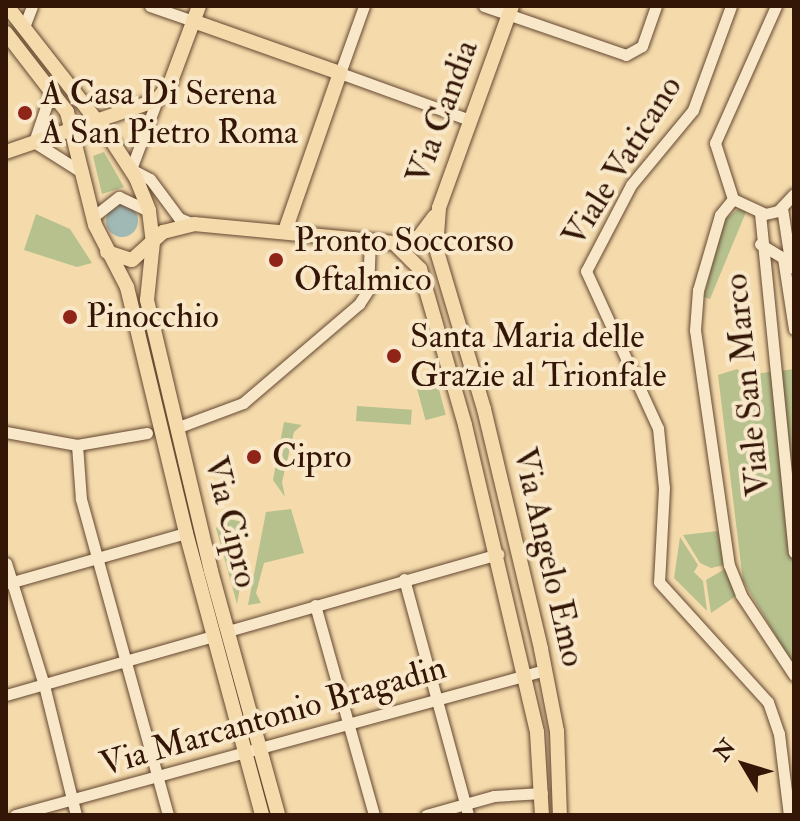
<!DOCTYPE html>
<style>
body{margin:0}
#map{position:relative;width:800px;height:821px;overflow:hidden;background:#f5dbac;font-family:"IM FELL Double Pica",serif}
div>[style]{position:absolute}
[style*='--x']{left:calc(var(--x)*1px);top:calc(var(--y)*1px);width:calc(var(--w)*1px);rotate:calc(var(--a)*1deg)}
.green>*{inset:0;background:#b6c18e;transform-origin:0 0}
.water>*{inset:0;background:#a0b9b4}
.round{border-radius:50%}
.roads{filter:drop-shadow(0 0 2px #644730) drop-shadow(0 0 2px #644730)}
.minor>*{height:11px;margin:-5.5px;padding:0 5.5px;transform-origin:5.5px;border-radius:5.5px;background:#f8e8c9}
.major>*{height:14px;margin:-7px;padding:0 7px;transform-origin:7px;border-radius:7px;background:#f5dbac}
.dots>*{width:22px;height:22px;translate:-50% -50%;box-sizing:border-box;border:4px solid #f8e8c9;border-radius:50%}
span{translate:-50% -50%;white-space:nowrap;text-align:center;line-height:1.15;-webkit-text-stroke:8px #f8e8c9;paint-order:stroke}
.poi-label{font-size:34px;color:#341607}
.left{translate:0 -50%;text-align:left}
.street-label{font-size:34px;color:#341607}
.frame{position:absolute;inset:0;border:8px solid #341607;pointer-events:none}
.north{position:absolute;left:704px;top:725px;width:80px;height:80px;-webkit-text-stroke:6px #f8e8c9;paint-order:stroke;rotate:308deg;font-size:22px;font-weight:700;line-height:32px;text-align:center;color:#341607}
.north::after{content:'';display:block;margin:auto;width:28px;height:36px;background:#341607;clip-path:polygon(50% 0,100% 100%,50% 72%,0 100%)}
</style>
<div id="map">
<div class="green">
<i style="clip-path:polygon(104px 152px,124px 187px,102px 194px,93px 156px)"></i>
<i style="clip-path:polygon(741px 207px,746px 212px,710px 299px,704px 297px,724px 220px)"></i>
<i style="clip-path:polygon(36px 214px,70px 229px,92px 263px,77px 267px,24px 250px)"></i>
<i style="clip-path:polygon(737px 369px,745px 375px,794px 369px,794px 666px,743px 581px,718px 375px)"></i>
<i style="left:437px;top:382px;width:34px;height:21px;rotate:75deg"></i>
<i style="left:357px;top:406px;width:55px;height:15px;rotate:4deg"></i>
<i style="clip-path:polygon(284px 422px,302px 425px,294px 432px,282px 482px,285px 497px,273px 480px)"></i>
<i style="clip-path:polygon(291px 509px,304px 553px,264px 563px,256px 593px,261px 603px,248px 605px,266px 512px)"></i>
<i style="clip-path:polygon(230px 519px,242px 522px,251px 535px,235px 546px,245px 560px,237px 604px,216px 528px)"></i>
<i style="clip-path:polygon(718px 531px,724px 565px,711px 568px,700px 563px,683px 535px)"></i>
<i style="clip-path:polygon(680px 537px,698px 565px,694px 572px,703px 581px,707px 611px,674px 578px)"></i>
<i style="clip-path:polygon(725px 569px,736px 596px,711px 613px,706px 580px)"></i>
</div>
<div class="water">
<i class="round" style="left:106px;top:205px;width:32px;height:32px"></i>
</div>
<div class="roads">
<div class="minor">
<i style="--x:150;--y:6;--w:46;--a:19.2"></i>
<i style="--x:364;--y:6;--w:71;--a:109.7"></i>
<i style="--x:340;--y:73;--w:138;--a:19.9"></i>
<i style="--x:484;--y:6;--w:150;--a:19"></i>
<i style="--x:626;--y:55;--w:18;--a:-29"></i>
<i style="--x:642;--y:46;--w:42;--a:-70.7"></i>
<i style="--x:731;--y:6;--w:111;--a:110.1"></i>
<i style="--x:693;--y:110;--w:97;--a:129.6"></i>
<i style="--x:631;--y:185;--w:97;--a:117.6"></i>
<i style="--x:586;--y:271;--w:173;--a:65.4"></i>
<i style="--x:658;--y:428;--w:60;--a:84.3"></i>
<i style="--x:664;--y:488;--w:94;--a:93"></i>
<i style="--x:659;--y:582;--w:162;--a:47.8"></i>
<i style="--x:768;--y:702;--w:34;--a:71"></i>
<i style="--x:779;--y:734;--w:82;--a:83"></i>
<i style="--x:24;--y:27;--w:22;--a:-69"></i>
<i style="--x:52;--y:89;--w:56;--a:108.8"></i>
<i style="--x:34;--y:142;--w:58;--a:32.3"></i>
<i style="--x:157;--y:100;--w:74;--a:110.6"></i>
<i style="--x:131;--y:169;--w:21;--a:28"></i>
<i style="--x:150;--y:179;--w:49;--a:53.4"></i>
<i style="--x:179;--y:218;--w:15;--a:23"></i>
<i style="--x:733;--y:199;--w:21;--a:129"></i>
<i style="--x:720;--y:215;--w:78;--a:106.3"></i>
<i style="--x:698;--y:290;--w:40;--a:94.3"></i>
<i style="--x:695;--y:330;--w:237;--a:81.8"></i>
<i style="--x:729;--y:565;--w:32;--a:68"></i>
<i style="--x:741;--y:595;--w:96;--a:56.5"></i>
<i style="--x:733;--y:199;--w:59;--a:-107.8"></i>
<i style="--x:715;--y:143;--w:150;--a:-66"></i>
<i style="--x:733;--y:199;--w:35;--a:25"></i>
<i style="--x:765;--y:214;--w:13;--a:-13"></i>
<i style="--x:778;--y:211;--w:23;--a:-47"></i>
<i style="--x:782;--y:208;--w:60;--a:81.3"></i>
<i style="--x:760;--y:213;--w:341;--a:84.3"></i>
<i style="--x:93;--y:217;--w:33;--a:-38"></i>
<i style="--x:119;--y:197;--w:33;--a:25"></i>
<i style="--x:760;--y:244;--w:27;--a:31"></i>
<i style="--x:783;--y:258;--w:72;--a:81.2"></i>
<i style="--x:176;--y:428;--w:72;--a:-20.5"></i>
<i style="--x:243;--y:403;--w:153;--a:-40.5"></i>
<i style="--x:359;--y:304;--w:17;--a:-57"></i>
<i style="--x:368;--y:290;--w:50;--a:-87.7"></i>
<i style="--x:6;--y:432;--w:72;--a:10.4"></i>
<i style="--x:77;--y:445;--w:71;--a:-9.7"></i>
<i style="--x:77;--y:445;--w:54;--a:85.8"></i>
<i style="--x:81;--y:499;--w:328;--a:74.6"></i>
<i style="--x:6;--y:563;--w:128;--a:72.7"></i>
<i style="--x:44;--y:685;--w:134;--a:76.2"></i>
<i style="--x:404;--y:579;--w:245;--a:74.8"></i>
<i style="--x:9;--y:583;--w:184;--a:-15.8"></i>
<i style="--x:315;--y:605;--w:218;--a:74.3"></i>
<i style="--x:228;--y:631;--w:281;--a:-15.9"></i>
<i style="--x:6;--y:695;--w:215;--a:-15.9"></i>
<i style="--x:15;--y:815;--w:549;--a:-15.3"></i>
<i style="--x:426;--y:815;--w:71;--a:-15.6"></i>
<i style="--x:494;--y:796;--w:48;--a:-3.6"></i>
</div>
<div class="major">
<i style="--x:7;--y:6;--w:167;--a:52"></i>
<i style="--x:110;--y:138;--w:48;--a:57"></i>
<i style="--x:136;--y:178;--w:35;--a:68"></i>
<i style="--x:149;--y:211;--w:31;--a:83"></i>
<i style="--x:153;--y:242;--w:58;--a:95.9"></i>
<i style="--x:147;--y:300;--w:278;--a:76.7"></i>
<i style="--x:211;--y:571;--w:253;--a:74.6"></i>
<i style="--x:512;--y:6;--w:215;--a:109.9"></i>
<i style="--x:439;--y:208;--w:40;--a:94.3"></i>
<i style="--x:436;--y:248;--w:168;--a:73.4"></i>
<i style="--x:484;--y:409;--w:247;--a:76.6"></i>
<i style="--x:541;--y:649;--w:84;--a:79"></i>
<i style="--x:557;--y:731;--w:84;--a:88"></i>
<i style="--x:193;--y:21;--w:156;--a:19.5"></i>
<i style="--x:340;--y:73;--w:167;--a:109.2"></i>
<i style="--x:6;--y:33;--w:100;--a:52.3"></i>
<i style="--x:67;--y:112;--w:116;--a:76.1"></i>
<i style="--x:95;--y:225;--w:70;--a:62.7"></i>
<i style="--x:127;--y:287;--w:253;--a:76.5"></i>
<i style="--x:186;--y:533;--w:292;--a:74.9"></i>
<i style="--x:6;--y:152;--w:160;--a:-19"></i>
<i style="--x:157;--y:100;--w:21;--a:-51"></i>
<i style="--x:170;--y:84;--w:83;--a:-69.6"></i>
<i style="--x:394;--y:243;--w:37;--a:45"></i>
<i style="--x:420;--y:269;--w:162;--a:73.9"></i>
<i style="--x:465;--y:425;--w:315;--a:76.8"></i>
<i style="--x:537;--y:732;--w:83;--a:86.6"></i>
<i style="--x:107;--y:252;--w:26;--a:18"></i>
<i style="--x:132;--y:260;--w:42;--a:-42.1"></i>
<i style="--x:163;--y:232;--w:32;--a:-14"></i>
<i style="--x:194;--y:224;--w:201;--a:5.4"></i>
<i style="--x:394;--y:243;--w:26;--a:-13"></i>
<i style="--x:419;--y:237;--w:26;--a:-53"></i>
</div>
</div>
<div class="dots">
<i style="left:25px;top:113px;background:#8f2418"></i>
<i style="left:276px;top:260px;background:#8f2418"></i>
<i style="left:70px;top:317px;background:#8f2418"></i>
<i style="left:394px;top:356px;background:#8f2418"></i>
<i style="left:254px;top:457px;background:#8f2418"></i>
</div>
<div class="poi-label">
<span class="left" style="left:41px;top:113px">A Casa Di Serena<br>A San Pietro Roma</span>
<span class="left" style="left:294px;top:260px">Pronto Soccorso<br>Oftalmico</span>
<span class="left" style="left:86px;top:317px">Pinocchio</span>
<span class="left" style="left:410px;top:356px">Santa Maria delle<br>Grazie al Trionfale</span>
<span class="left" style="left:272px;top:457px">Cipro</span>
</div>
<div class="street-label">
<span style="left:442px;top:112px;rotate:-70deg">Via Candia</span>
<span style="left:622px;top:161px;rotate:-58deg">Viale Vaticano</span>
<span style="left:747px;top:385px;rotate:-96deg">Viale San Marco</span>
<span style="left:231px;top:522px;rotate:76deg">Via Cipro</span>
<span style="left:549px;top:557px;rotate:77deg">Via Angelo Emo</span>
<span style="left:273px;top:716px;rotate:-16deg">Via Marcantonio Bragadin</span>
</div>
<div class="frame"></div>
<div class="north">N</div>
</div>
